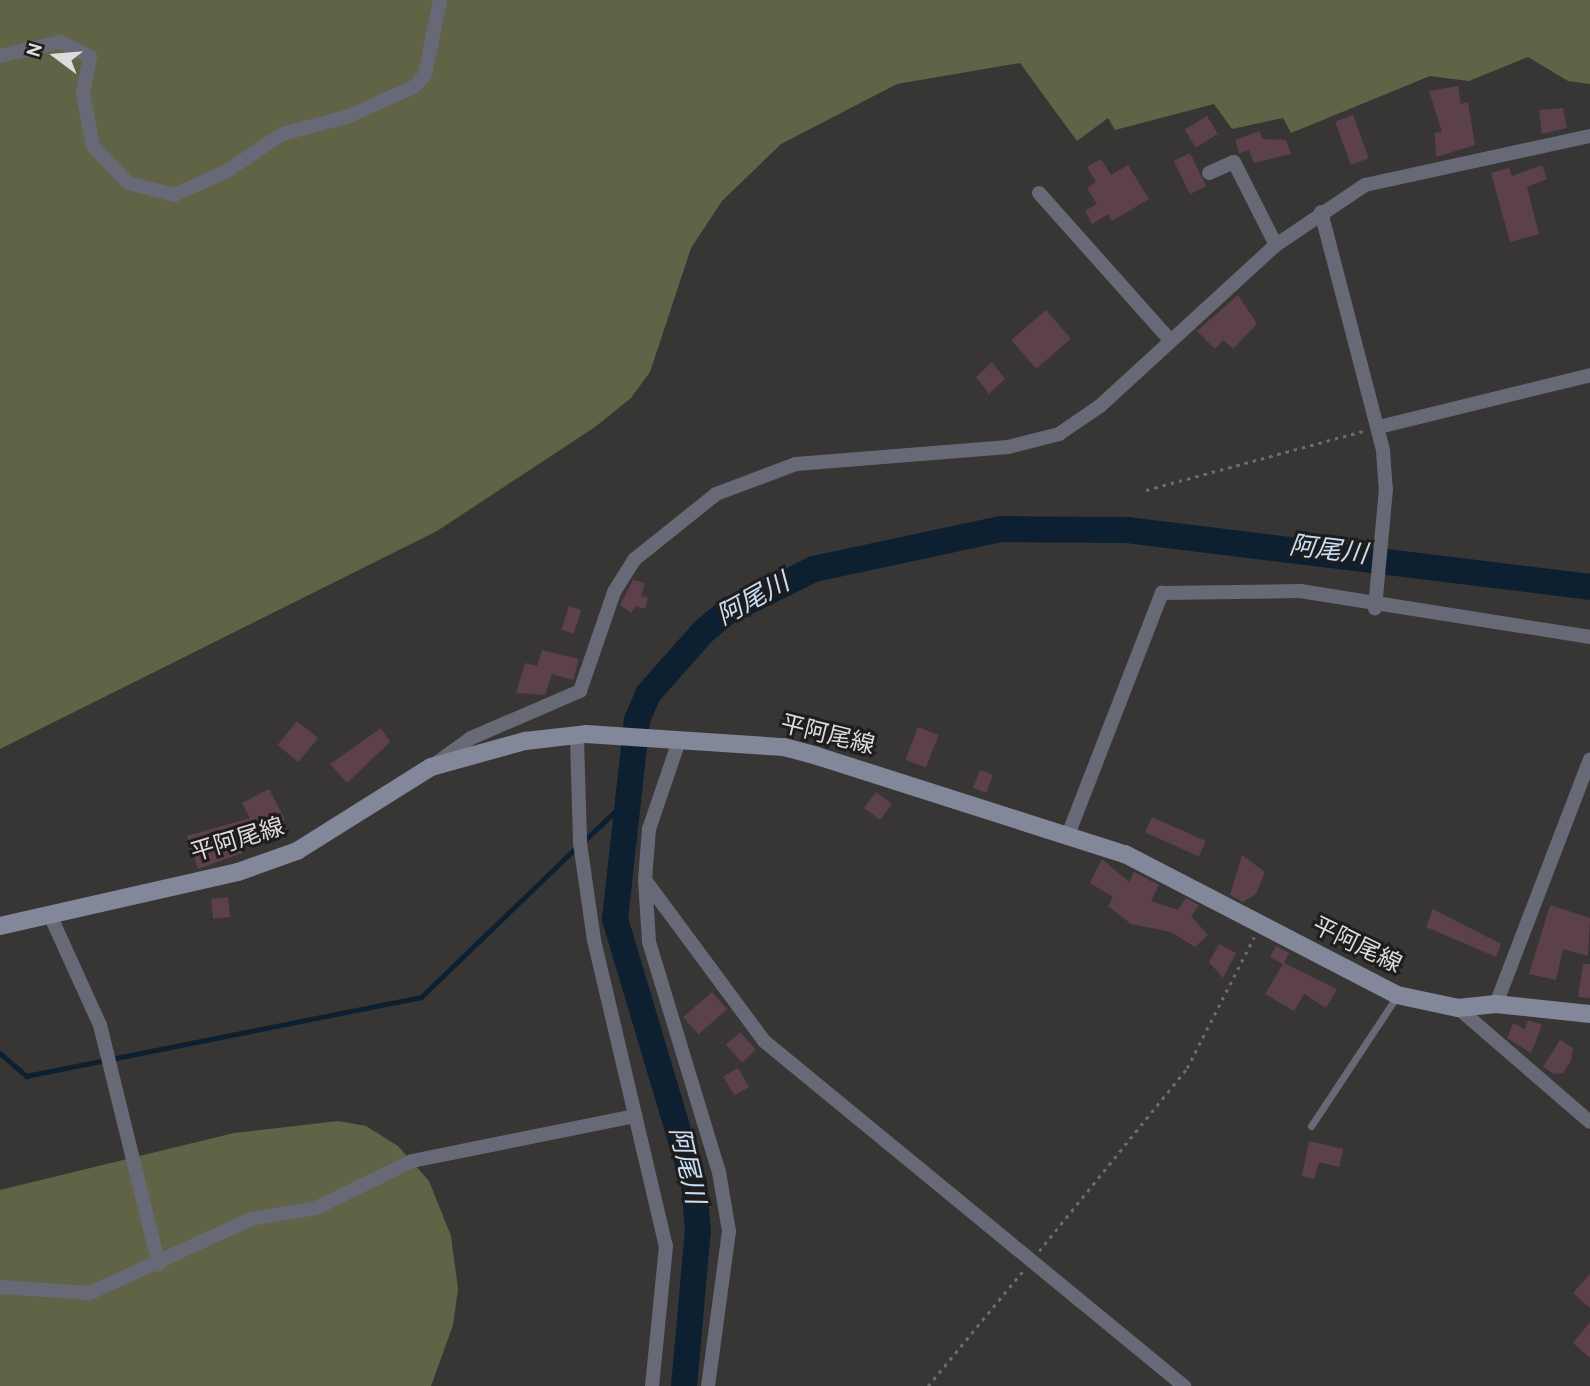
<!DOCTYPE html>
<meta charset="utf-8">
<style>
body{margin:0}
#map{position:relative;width:1590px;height:1386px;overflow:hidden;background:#383634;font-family:Overpass,"Noto Sans JP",sans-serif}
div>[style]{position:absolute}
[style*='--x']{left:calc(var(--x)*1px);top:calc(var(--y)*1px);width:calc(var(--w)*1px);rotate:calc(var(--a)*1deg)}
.forest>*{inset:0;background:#616347}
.stream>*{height:4.5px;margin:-2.25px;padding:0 2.25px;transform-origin:2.25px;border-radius:2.25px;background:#0d2032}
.river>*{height:26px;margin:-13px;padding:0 13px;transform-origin:13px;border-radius:13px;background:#0d2032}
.building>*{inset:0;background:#5c404b;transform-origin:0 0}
.path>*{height:2.5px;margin-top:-1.25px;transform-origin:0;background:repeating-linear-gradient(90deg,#6e6c6a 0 3.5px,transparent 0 8.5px)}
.lane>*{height:7px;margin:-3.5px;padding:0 3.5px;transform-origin:3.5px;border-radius:3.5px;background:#676a76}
.street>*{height:14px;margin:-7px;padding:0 7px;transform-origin:7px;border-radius:7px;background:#676a76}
.secondary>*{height:18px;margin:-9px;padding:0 9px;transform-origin:9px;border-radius:9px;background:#82879a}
span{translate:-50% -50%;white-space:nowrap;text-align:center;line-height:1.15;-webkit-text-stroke:6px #1e1d1c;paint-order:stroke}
.street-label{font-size:24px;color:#dddcda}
.water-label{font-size:26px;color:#c7e0f8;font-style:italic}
.north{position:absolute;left:21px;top:21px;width:70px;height:70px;-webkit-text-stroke:5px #1e1d1c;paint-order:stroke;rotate:286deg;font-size:19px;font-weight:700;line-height:28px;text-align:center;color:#dddcda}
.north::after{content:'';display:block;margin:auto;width:24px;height:32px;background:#dddcda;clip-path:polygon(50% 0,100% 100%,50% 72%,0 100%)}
</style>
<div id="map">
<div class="forest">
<i style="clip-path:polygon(0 0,1590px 0,1590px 84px,1568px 81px,1528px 57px,1469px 81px,1430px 76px,1291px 133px,1283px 118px,1232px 129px,1214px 104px,1115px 130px,1108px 118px,1077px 141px,1020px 63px,897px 84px,781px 144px,722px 201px,691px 248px,650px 372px,631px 398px,595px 427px,437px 531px,0 749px)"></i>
<i style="clip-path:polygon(338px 1121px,366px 1126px,398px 1146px,429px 1181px,451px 1236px,458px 1289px,453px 1325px,431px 1386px,0 1386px,0 1190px,234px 1133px)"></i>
</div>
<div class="stream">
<i style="--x:584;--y:841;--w:54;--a:-43.5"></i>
<i style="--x:0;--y:1053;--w:35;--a:41"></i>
<i style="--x:26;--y:1076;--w:403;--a:-11.3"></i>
<i style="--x:421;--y:997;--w:216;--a:-43.9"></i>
</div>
<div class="river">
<i style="--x:684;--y:1386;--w:157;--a:-84.9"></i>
<i style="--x:698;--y:1230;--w:46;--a:-95"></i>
<i style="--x:694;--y:1184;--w:277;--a:-106.6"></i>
<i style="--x:615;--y:919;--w:200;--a:-83.7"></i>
<i style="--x:637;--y:720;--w:28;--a:-67"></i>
<i style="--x:648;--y:694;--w:84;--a:-48.4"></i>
<i style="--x:704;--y:631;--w:30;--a:-40"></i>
<i style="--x:727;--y:612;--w:97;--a:-26.3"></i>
<i style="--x:814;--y:569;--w:191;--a:-12.1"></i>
<i style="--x:1001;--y:529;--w:126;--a:0.5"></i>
<i style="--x:1127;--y:530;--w:466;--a:7"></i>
</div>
<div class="building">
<i style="clip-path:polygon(1458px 86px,1461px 104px,1468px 102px,1475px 145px,1436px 157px,1435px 133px,1442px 132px,1429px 91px)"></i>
<i style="clip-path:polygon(1563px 108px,1567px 128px,1542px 134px,1539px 110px)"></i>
<i style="left:1353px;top:115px;width:46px;height:19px;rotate:70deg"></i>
<i style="left:1207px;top:116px;width:21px;height:26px;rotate:59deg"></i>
<i style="clip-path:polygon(1259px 131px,1263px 139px,1286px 140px,1291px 154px,1254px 163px,1249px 150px,1239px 153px,1235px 140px)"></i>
<i style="left:1190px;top:153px;width:37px;height:18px;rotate:64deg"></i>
<i style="clip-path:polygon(1101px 159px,1111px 175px,1128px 165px,1149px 199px,1112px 221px,1108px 214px,1092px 224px,1085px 211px,1097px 204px,1087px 188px,1096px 182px,1087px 167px)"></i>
<i style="clip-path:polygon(1542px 165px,1547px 179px,1527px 187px,1539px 234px,1510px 242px,1491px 173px,1509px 168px,1512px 176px)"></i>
<i style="clip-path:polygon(1238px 295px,1257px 324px,1233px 349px,1223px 340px,1215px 349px,1197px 331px)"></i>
<i style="left:1046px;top:310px;width:38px;height:46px;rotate:49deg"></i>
<i style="clip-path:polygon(992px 362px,1005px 379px,989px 394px,976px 377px)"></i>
<i style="clip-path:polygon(633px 580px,645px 583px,641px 596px,648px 598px,645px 609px,636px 606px,631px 613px,620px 605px)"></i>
<i style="left:569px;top:606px;width:13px;height:25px;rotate:18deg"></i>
<i style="clip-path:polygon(542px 650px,579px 659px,573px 680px,552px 674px,545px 695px,516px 693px,525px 663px,537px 666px)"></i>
<i style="left:297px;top:721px;width:27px;height:31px;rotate:39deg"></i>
<i style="left:918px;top:727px;width:22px;height:35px;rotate:21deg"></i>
<i style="clip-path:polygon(381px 728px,390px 742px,347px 783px,330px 764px)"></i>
<i style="left:980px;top:770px;width:14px;height:19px;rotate:21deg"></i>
<i style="clip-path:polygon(269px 789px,285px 820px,242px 843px,245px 852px,198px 869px,187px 836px,250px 818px,242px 803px)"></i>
<i style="left:876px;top:792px;width:20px;height:20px;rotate:37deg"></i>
<i style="left:1152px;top:817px;width:59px;height:17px;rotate:24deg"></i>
<i style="clip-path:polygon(1242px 855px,1265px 872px,1256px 894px,1243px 902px,1230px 895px)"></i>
<i style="clip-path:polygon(1102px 859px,1129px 882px,1134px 872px,1159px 885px,1151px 901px,1178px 910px,1186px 898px,1199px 905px,1191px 916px,1208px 935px,1195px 947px,1171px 932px,1131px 924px,1108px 906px,1113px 897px,1090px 883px)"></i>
<i style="left:228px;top:897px;width:20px;height:17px;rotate:84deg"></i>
<i style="clip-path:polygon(1550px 905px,1590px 918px,1588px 956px,1563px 949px,1556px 980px,1529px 974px)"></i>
<i style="clip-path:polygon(1433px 909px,1501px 944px,1496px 957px,1426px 927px)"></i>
<i style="clip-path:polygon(1219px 944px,1236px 953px,1223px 978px,1209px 962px)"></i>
<i style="clip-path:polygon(1276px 946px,1289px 953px,1284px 963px,1337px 989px,1326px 1008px,1304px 994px,1294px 1011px,1265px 994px,1283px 964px,1270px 957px)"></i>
<i style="clip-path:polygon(1583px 964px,1590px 964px,1590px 998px,1578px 997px)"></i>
<i style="left:712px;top:992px;width:23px;height:38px;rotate:49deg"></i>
<i style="clip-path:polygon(1528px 1020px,1542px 1025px,1531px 1053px,1507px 1038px,1513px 1023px,1525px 1029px)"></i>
<i style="left:740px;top:1032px;width:24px;height:19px;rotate:48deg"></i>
<i style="clip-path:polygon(1560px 1040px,1573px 1048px,1571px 1061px,1563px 1073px,1554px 1074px,1543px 1067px)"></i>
<i style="left:738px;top:1068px;width:22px;height:17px;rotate:60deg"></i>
<i style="clip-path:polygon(1309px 1141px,1343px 1149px,1339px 1167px,1319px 1162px,1314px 1179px,1302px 1176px)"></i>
<i style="clip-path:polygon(1590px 1274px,1590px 1308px,1573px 1293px)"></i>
<i style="clip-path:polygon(1590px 1322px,1590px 1358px,1573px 1343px)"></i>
</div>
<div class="path">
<i style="--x:1146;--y:490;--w:225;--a:-15.2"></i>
<i style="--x:1039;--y:1251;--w:235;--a:-51"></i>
<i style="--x:1187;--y:1068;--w:147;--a:-62.9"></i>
<i style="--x:928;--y:1386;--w:148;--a:-50.5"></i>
</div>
<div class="lane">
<i style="--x:1311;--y:1126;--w:156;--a:-56.5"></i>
</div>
<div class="street">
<i style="--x:0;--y:56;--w:63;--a:-12.9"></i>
<i style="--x:61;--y:42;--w:33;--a:27"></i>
<i style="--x:90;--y:57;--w:37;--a:101"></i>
<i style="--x:83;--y:93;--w:54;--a:79.3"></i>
<i style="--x:93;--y:146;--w:51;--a:46.6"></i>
<i style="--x:128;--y:183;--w:48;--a:14.6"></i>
<i style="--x:174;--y:195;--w:58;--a:-24.4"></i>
<i style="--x:227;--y:171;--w:66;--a:-33.9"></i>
<i style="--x:282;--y:134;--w:69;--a:-15"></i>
<i style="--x:349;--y:116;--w:72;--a:-24.4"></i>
<i style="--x:415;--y:86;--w:15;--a:-48"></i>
<i style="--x:425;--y:75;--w:76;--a:-78.7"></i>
<i style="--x:1209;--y:173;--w:27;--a:-24"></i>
<i style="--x:1234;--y:162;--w:93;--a:63.2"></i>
<i style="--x:1039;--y:193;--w:198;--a:48.3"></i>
<i style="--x:1321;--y:212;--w:246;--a:75.4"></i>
<i style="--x:1383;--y:450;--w:39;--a:86"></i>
<i style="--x:1386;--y:489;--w:120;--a:95.3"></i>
<i style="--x:1379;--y:427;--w:217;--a:-13.8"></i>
<i style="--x:577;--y:739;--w:104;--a:88.3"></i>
<i style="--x:580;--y:843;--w:98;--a:81.8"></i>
<i style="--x:594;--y:940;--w:314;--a:76.8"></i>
<i style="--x:666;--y:1246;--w:141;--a:95.7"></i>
<i style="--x:679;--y:741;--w:93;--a:108.8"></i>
<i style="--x:649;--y:829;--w:51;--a:94.5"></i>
<i style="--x:645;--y:880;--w:62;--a:86.3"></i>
<i style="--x:649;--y:942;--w:240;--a:73.1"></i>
<i style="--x:719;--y:1172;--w:60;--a:80.4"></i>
<i style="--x:729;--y:1231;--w:156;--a:97.7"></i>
<i style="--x:438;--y:762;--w:41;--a:-36"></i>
<i style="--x:471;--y:738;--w:119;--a:-23.3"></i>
<i style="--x:580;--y:691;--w:105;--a:-71"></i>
<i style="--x:614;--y:592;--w:39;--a:-58"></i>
<i style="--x:635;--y:559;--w:104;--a:-38.7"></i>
<i style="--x:716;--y:494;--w:85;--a:-20.6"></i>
<i style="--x:796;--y:464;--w:213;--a:-4.6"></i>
<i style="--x:1008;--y:447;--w:53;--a:-14.3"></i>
<i style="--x:1059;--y:434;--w:50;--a:-34.3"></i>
<i style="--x:1100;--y:406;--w:239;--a:-42.5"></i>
<i style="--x:1276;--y:245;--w:107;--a:-34"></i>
<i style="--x:1365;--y:185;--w:230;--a:-12.3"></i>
<i style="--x:1068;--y:835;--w:260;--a:-68.8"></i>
<i style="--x:1162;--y:593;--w:138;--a:-0.8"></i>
<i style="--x:1300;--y:591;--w:294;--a:9"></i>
<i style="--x:645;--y:880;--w:200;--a:53.5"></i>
<i style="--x:764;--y:1041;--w:544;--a:39.4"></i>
<i style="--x:50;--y:915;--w:121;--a:65.6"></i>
<i style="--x:100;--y:1025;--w:247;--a:76.2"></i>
<i style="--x:1496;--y:1004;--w:262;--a:-69"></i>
<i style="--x:1458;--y:1008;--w:174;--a:40.8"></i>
<i style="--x:0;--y:1287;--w:90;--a:3.8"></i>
<i style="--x:90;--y:1293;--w:177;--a:-24.7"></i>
<i style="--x:251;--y:1219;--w:66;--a:-9.6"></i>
<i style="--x:316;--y:1208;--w:107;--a:-26.1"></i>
<i style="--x:412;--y:1161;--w:228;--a:-11.4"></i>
</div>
<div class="secondary">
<i style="--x:0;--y:926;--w:244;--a:-12.8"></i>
<i style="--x:238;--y:872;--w:63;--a:-19.6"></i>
<i style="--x:297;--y:851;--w:158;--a:-32.1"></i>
<i style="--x:431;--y:767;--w:98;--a:-15.5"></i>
<i style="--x:525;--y:741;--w:61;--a:-6.5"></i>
<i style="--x:586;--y:734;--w:198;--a:3.8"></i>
<i style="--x:784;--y:747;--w:34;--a:15"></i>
<i style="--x:817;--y:756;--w:323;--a:17.7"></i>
<i style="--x:1125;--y:854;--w:306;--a:27.4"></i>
<i style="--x:1397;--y:995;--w:62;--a:12"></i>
<i style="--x:1458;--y:1008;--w:38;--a:-6"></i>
<i style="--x:1496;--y:1004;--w:95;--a:6.1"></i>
</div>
<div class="street-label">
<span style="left:827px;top:737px;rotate:14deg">平阿尾線</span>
<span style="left:238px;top:842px;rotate:-17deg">平阿尾線</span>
<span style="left:1356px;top:947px;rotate:26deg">平阿尾線</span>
</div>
<div class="water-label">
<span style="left:1328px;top:552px;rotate:7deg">阿尾川</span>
<span style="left:754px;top:601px;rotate:-29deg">阿尾川</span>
<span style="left:685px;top:1166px;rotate:77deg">阿尾川</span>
</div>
<div class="north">N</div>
</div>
